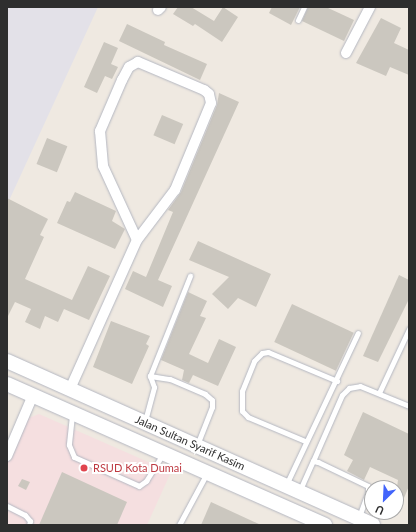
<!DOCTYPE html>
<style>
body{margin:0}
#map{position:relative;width:416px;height:532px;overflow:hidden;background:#efe9e1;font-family:Lato,sans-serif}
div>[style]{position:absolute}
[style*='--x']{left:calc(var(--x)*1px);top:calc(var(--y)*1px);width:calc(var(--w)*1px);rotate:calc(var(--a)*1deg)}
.industrial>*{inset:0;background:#e3e1e8}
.medical>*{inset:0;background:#f5dfe0}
.building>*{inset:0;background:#cbc7bf;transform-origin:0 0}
.roads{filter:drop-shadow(0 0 1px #b4b7c1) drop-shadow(0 0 1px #b4b7c1)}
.lane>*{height:5px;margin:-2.5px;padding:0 2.5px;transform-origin:2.5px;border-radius:2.5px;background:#fff}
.street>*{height:10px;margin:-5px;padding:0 5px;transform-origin:5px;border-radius:5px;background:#fff}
.secondary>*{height:14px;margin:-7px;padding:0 7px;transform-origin:7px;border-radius:7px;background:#fff}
.dots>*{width:11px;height:11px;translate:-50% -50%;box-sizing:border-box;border:2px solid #fff;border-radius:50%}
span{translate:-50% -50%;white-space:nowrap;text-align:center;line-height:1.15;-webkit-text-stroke:4px #fff;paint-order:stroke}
.street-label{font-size:11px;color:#2e2e2e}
.health-label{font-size:11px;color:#be3a42}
.left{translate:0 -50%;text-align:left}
.frame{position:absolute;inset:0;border:8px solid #2e2e2e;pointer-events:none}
.north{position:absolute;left:364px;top:480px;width:40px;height:40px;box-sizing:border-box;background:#fff;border:1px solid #ababab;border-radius:50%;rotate:204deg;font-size:11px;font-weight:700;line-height:16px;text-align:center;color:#2e2e2e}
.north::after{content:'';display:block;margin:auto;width:14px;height:18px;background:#4264fb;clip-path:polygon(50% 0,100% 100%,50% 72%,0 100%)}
</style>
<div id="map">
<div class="industrial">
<i style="clip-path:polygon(7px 7px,98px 7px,7px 205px)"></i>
</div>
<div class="medical">
<i style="clip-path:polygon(39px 414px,171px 472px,147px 525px,7px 525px,7px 464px,26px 419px)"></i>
</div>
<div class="building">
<i style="clip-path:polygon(178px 7px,191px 7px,214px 21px,223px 7px,238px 17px,222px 42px,195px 24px,193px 26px,173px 14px)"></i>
<i style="clip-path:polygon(272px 7px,300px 7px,291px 25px,269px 13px)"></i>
<i style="clip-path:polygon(308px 7px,326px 7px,354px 20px,344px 41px,302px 21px)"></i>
<i style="clip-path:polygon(381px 18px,401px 28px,394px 43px,409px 50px,409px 75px,390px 67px,386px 76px,356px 63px)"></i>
<i style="clip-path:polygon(127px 24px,165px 42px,164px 45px,207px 64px,200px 80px,119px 41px)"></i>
<i style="clip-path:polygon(104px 42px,118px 48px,111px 64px,118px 67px,112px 79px,105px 76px,97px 93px,84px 87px)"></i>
<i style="clip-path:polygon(219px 93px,239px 102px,158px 280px,172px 286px,163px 307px,125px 289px,133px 271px,146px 277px,173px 212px,168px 210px,181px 192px,217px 105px)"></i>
<i style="left:162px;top:115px;width:23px;height:22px;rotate:23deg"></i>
<i style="left:47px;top:138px;width:22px;height:28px;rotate:22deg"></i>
<i style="clip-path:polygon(75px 192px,116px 211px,112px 221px,125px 229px,115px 249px,57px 223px,67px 201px,70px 202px)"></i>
<i style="clip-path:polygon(7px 198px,48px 219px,40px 235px,44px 237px,25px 279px,72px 300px,88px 266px,110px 276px,89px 320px,64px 309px,58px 322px,45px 316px,40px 329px,25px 322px,31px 309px,15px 302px,7px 318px)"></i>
<i style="clip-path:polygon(198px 241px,271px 274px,256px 307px,238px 298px,228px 309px,212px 294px,229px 277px,189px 260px)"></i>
<i style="clip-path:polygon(399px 275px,409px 280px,409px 299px,378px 362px,363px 356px)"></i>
<i style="clip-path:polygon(188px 292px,207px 301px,200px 316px,206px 318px,189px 354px,208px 363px,219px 339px,236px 347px,218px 386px,193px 375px,189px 383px,182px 380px,184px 370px,161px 360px)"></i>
<i style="left:292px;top:304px;width:68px;height:42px;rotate:25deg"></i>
<i style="clip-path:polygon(111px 321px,150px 336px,146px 344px,149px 346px,132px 384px,93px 367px)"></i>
<i style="clip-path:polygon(363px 412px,409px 434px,409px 486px,404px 498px,396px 494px,398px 480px,370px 467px,364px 480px,347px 471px,353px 460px,344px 455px)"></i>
<i style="clip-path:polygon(62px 472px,127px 502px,117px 525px,39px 525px)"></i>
<i style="clip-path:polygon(22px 479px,30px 482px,26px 490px,18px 486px)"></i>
<i style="clip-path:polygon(211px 502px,261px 525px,201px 525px)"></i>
</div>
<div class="roads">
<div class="lane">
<i style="--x:298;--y:20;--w:14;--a:-65"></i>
<i style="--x:150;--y:376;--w:108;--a:-68.2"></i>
<i style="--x:379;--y:393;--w:71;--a:-64.9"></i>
<i style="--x:72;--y:415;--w:30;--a:96"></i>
<i style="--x:69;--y:445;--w:13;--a:67"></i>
<i style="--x:74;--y:457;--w:71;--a:24"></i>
<i style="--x:139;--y:486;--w:9;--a:-36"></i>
<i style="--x:146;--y:481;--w:31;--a:-58"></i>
<i style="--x:145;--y:421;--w:35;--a:-75"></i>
<i style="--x:154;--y:387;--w:12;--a:-110"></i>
<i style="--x:150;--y:376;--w:20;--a:9"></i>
<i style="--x:170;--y:379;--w:38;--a:23"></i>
<i style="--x:205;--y:394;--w:9;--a:41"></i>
<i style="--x:212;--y:400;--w:7;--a:90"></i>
<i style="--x:212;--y:407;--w:41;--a:111.5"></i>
<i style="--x:305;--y:441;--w:62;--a:-157.2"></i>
<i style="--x:248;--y:417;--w:8;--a:-135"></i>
<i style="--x:242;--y:411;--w:20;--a:-90"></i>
<i style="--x:242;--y:391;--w:32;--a:-68"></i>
<i style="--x:254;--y:361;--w:11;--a:-45"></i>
<i style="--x:262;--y:353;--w:6;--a:-9"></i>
<i style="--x:268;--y:352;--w:75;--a:22.8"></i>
<i style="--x:313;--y:461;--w:72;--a:-66.3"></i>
<i style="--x:342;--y:395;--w:10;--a:-45"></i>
<i style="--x:349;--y:388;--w:11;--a:-10"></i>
<i style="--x:360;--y:386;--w:53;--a:22.2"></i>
<i style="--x:286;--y:485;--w:168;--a:-64.7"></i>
<i style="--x:299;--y:492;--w:34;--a:-66"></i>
<i style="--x:313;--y:461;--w:5;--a:11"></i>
<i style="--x:318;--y:462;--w:55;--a:25.6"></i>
<i style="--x:368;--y:486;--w:6;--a:90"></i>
<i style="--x:368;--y:492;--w:27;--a:110"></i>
<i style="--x:7;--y:506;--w:20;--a:27"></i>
<i style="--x:25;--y:515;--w:8;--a:50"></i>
<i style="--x:30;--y:521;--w:4;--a:104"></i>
<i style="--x:179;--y:525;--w:59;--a:-61.7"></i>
</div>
<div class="street">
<i style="--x:158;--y:10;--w:4;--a:-45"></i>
<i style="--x:346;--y:53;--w:52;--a:-62.4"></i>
<i style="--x:70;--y:389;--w:163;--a:-65.8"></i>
<i style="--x:137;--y:240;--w:63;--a:-52.8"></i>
<i style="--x:175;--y:190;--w:94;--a:-67.5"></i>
<i style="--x:211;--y:103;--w:9;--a:-103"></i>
<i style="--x:209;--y:94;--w:6;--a:-141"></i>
<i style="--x:204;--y:90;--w:72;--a:-157"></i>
<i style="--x:138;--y:62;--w:10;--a:151"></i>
<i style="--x:129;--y:67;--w:15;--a:118"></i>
<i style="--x:122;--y:80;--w:56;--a:113.3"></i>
<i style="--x:100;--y:131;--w:35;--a:85"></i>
<i style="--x:103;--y:166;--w:81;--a:65.3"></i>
<i style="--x:7;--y:456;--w:66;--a:-66.9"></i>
</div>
<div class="secondary">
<i style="--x:7;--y:361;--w:401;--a:24.1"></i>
<i style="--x:7;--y:384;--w:348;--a:23.9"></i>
</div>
</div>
<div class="dots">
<i style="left:84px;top:468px;background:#e0444e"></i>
</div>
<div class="street-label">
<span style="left:190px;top:443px;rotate:24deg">Jalan Sultan Syarif Kasim</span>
</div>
<div class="health-label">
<span class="left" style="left:93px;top:468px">RSUD Kota Dumai</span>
</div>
<div class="frame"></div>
<div class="north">U</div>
</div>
